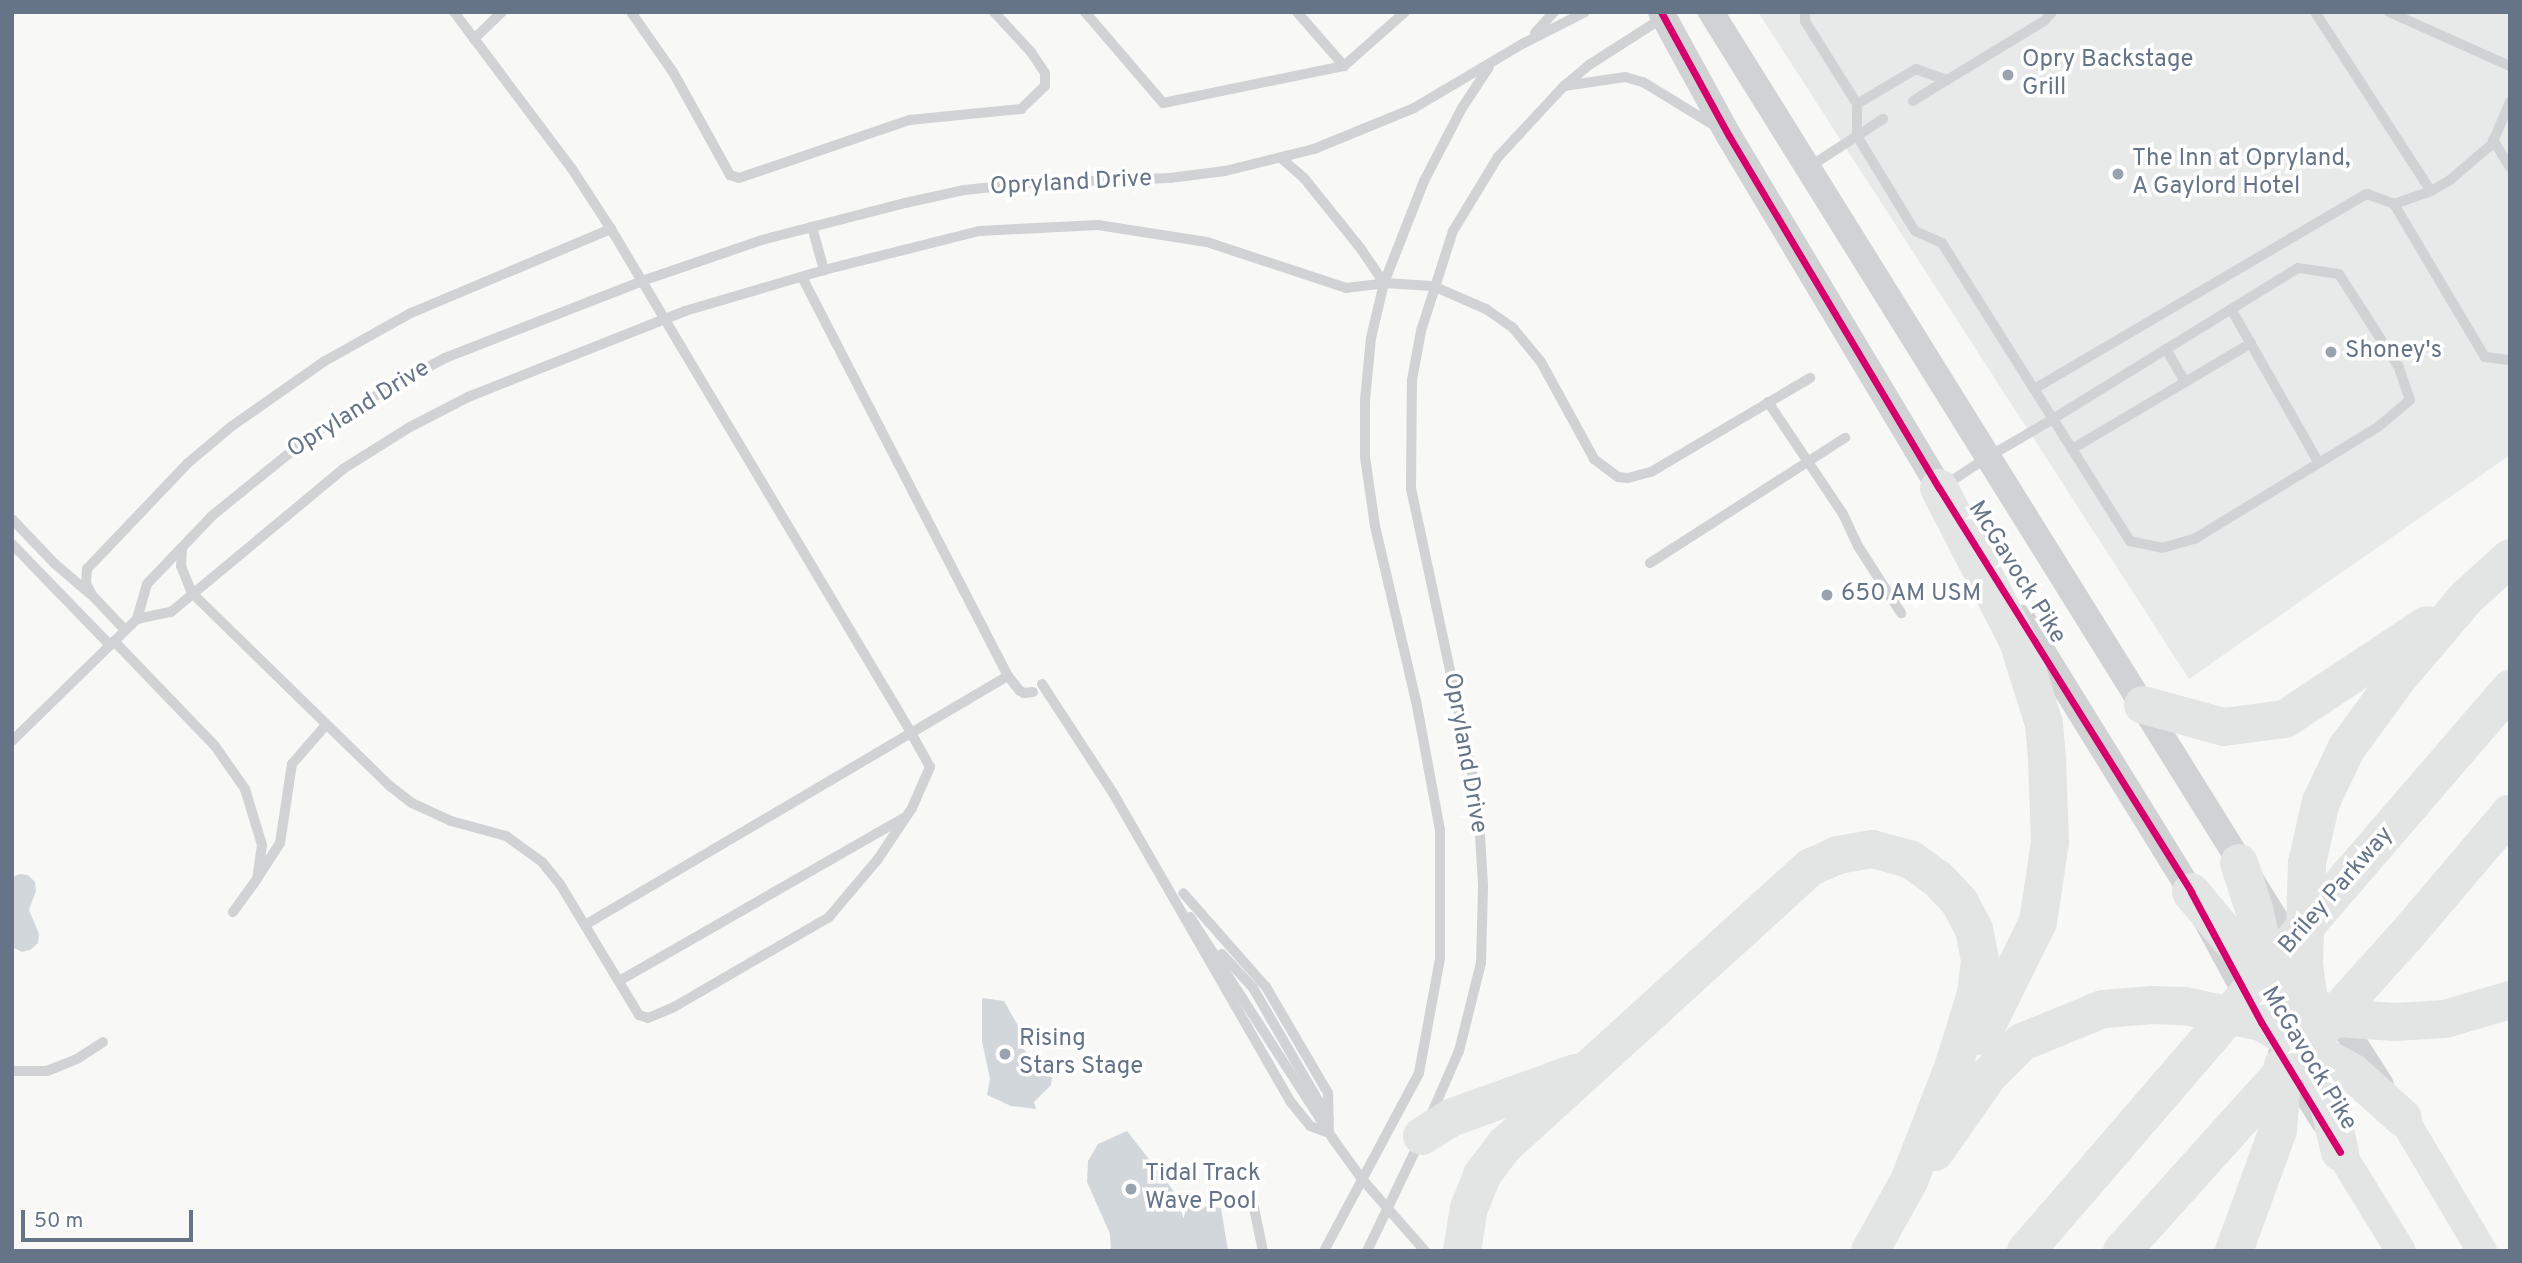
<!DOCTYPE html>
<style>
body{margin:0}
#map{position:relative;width:2522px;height:1263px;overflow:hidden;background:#f8f8f7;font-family:Overpass,sans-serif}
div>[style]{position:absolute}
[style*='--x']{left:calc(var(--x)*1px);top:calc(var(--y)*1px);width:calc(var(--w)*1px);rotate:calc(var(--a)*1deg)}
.built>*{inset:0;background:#e8e9e9}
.water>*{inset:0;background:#d2d7db}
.service>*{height:10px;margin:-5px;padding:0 5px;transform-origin:5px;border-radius:5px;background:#d1d2d3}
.tertiary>*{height:26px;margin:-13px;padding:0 13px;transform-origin:13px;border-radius:13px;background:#d1d2d3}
.secondary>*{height:30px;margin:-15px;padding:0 15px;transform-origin:15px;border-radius:15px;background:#e3e4e4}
.motorway>*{height:38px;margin:-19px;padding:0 19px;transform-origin:19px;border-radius:19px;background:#e3e4e4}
.cycleway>*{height:7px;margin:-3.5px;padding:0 3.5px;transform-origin:3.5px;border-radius:3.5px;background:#d6006c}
.dots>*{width:19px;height:19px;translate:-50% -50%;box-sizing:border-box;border:4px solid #fff;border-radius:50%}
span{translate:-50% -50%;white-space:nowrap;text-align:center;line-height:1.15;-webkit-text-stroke:7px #fff;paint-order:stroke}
.poi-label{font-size:24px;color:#667488}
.left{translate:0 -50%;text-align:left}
.street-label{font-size:24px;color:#667488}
.frame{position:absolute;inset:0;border:14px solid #667488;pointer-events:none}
.scale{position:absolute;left:21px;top:1210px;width:172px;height:32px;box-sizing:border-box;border:4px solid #667488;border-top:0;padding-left:9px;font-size:21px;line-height:24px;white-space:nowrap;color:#667488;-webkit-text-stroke:5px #fff;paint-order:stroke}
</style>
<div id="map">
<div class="built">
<i style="clip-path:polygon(1758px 12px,2510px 12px,2510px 455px,2189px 679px)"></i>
</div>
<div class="water">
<i style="clip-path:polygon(20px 874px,28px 875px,35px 882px,36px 891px,29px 910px,39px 934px,38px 943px,30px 950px,22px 952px,12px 947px,12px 877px)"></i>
<i style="clip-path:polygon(982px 998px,1004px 1001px,1026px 1040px,1020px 1046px,1052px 1076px,1051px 1085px,1034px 1102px,1036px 1109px,1011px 1106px,987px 1095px,990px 1079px,982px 1041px)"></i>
<i style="clip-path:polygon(1127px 1131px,1177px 1195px,1201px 1206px,1221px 1208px,1228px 1251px,1111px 1251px,1110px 1234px,1087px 1182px,1088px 1161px,1098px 1144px)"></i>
</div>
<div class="service">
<i style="--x:631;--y:12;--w:73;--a:55"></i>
<i style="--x:673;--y:72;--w:118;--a:61"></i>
<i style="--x:730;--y:175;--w:9;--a:18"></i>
<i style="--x:739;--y:178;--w:180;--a:-18.8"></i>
<i style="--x:909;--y:120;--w:113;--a:-5.6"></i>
<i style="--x:1021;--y:109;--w:33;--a:-44"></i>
<i style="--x:1045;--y:86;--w:13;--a:-90"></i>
<i style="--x:1045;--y:73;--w:25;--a:-124"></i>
<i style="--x:1031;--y:52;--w:54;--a:-132.8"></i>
<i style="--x:1085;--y:12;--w:120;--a:49.4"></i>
<i style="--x:1163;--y:103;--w:185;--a:-11.6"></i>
<i style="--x:1297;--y:12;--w:72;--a:49"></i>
<i style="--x:1344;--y:66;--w:81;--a:-41.5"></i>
<i style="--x:1805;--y:12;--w:9;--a:90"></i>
<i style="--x:1805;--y:21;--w:98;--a:57.9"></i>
<i style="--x:1857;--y:104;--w:69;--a:-30.7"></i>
<i style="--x:1916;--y:69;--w:33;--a:20"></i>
<i style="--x:1947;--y:80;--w:114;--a:-31.3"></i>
<i style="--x:2044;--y:21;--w:12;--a:-48"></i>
<i style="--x:2315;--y:12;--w:213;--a:57.1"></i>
<i style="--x:2389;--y:12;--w:133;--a:24.1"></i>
<i style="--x:1535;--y:33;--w:28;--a:-48"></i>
<i style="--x:474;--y:39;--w:39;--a:-44"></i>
<i style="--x:1564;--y:86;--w:62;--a:-8.4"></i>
<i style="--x:1625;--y:77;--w:19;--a:16"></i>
<i style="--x:1643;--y:82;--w:84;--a:31.4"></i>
<i style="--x:1913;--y:101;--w:40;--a:-32"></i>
<i style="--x:1883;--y:119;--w:31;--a:147"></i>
<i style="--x:1857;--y:136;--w:111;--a:58.6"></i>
<i style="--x:1915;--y:231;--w:30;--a:24"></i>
<i style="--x:1942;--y:243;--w:173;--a:57.8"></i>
<i style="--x:2034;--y:389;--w:71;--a:57.7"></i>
<i style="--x:2072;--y:449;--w:109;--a:57.8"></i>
<i style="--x:2130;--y:541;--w:33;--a:12"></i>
<i style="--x:2162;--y:548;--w:35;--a:-16"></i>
<i style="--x:2196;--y:538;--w:213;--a:-31.4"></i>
<i style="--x:2378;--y:427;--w:42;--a:-40.2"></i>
<i style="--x:2410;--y:400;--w:36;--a:-109"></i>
<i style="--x:2398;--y:366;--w:109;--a:-122.7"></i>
<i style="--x:2339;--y:274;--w:41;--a:-171.7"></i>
<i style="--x:2298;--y:268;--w:288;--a:148.4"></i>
<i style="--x:2053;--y:419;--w:75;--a:149.7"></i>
<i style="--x:1988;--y:457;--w:51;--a:146.9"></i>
<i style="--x:2493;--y:140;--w:32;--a:58"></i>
<i style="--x:1281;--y:158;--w:30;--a:41"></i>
<i style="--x:1304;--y:178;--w:91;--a:51.2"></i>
<i style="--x:1361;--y:249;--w:41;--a:55.9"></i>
<i style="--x:1809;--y:167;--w:57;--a:-32.9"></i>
<i style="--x:1857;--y:136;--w:32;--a:-90"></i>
<i style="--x:2394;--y:204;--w:178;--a:59.3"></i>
<i style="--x:2485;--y:357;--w:25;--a:7"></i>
<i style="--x:812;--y:227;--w:45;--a:74.4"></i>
<i style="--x:802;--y:277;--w:449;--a:62.7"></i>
<i style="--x:1008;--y:676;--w:18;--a:52"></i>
<i style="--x:1019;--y:690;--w:6;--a:31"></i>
<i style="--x:1024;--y:693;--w:9;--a:-6"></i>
<i style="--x:2231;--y:309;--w:177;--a:60.3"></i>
<i style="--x:2166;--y:349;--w:38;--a:60"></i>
<i style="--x:2034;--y:389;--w:386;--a:-30.4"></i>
<i style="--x:2367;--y:194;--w:29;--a:20"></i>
<i style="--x:2394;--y:204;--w:39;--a:-19"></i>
<i style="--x:2431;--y:191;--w:22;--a:-30"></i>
<i style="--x:2450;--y:180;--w:55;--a:-40.6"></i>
<i style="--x:2492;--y:144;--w:46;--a:-66.8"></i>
<i style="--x:1768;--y:402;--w:135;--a:56.2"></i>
<i style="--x:1843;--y:514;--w:35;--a:65"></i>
<i style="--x:1858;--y:546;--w:80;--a:57.3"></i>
<i style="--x:2072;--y:449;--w:208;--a:-30.6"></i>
<i style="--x:12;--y:519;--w:61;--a:46.3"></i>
<i style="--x:54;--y:563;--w:48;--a:40.7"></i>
<i style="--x:12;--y:544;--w:141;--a:45.9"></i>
<i style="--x:182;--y:548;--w:18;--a:93"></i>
<i style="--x:181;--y:566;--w:29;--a:68"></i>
<i style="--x:192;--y:593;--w:277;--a:44.3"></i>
<i style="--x:390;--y:786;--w:28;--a:38"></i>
<i style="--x:412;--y:803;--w:43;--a:24.8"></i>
<i style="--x:451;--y:821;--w:57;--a:15.3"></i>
<i style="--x:506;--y:836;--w:44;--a:35.8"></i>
<i style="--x:542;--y:862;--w:28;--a:51"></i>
<i style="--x:560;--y:884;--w:153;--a:58.9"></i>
<i style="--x:639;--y:1015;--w:9;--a:18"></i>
<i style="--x:648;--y:1018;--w:28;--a:-23"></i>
<i style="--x:674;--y:1007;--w:179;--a:-30.1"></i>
<i style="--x:829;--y:917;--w:76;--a:-49.8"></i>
<i style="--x:878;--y:859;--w:61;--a:-56.3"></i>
<i style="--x:912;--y:808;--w:45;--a:-66.3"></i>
<i style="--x:930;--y:767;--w:38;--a:-119"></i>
<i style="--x:912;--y:734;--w:588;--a:-120.8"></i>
<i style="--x:611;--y:229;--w:72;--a:-123"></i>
<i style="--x:572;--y:169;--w:196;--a:-126.9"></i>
<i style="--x:1650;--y:563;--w:232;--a:-32.7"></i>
<i style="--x:137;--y:619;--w:35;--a:-12"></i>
<i style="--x:171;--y:612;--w:224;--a:-39.7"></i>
<i style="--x:343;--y:469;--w:79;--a:-32.1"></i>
<i style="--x:410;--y:427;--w:65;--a:-27.3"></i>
<i style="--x:468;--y:397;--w:233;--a:-21.6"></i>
<i style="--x:685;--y:311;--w:145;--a:-16.4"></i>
<i style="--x:824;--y:270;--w:160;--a:-14.1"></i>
<i style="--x:979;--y:231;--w:119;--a:-2.9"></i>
<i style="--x:1098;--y:225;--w:110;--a:8.9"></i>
<i style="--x:1207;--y:242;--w:146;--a:18.3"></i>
<i style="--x:1346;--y:288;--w:38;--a:-7"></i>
<i style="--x:1384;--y:283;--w:49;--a:3.5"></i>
<i style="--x:1433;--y:286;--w:58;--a:23.5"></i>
<i style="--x:1486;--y:309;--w:33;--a:35"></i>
<i style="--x:1513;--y:328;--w:44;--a:50.5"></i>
<i style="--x:1541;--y:362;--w:111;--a:61.3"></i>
<i style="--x:1594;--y:459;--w:30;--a:37"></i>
<i style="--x:1618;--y:477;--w:10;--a:6"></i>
<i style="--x:1628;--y:478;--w:24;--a:-15"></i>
<i style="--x:1651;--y:472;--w:185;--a:-30.6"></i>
<i style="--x:125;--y:630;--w:48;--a:-133.3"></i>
<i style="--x:92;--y:595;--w:13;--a:-117"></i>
<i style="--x:86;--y:583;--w:14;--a:-86"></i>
<i style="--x:87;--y:569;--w:146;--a:-46.4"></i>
<i style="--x:188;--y:463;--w:57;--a:-40.1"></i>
<i style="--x:232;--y:426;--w:113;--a:-35"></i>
<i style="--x:325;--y:361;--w:98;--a:-29.2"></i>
<i style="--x:411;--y:313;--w:217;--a:-22.8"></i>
<i style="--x:114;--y:641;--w:146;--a:46.1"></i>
<i style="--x:215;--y:746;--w:52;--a:55.1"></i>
<i style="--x:245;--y:789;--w:59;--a:73.1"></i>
<i style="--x:262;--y:845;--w:34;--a:98"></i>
<i style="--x:257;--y:879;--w:41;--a:126"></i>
<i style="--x:1042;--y:684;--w:130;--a:56.9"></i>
<i style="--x:1113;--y:793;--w:355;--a:60.1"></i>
<i style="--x:1290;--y:1101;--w:32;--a:51"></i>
<i style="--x:1310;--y:1126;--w:20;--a:20"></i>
<i style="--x:1329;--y:1133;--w:40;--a:-91.4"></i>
<i style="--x:1328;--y:1093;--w:123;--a:-120.3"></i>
<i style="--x:1266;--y:987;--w:125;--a:-131.4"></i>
<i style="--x:12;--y:741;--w:175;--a:-44.3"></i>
<i style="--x:137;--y:619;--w:36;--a:-74"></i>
<i style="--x:147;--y:584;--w:95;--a:-46.3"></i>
<i style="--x:213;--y:515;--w:129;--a:-39"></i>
<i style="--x:313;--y:434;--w:84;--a:-31.4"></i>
<i style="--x:385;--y:390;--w:68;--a:-28.1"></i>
<i style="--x:445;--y:358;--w:212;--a:-21.3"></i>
<i style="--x:642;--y:281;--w:127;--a:-18.9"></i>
<i style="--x:762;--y:240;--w:148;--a:-14.5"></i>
<i style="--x:905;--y:203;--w:60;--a:-12.4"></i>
<i style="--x:964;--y:190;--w:69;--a:-5.8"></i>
<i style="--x:1033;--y:183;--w:137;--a:-2.1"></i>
<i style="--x:1170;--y:178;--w:55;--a:-7.3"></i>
<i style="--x:1225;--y:171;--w:92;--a:-13.9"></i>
<i style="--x:1314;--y:149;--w:108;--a:-22.3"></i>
<i style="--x:1414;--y:108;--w:128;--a:-30.6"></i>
<i style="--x:1524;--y:43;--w:68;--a:-26.9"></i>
<i style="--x:258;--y:877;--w:40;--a:-57.1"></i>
<i style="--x:280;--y:843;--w:80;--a:-81.4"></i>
<i style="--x:292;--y:764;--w:52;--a:-48.9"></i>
<i style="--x:1190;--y:917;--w:264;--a:57.2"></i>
<i style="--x:1333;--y:1139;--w:49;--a:54.1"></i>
<i style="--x:1362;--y:1179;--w:96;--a:48.8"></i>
<i style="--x:585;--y:925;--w:491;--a:-30.5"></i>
<i style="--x:1222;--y:954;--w:46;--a:47.6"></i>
<i style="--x:1253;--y:988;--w:151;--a:59.9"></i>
<i style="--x:619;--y:981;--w:330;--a:-29.8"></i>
<i style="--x:12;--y:1071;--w:35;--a:0"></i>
<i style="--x:47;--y:1071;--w:32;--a:-22"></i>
<i style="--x:77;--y:1059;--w:31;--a:-33"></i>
<i style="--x:1431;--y:1115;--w:70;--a:-66.4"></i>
<i style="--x:1459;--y:1051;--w:91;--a:-76"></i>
<i style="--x:1481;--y:963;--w:78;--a:-88.5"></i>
<i style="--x:1483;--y:885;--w:84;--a:-93.4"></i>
<i style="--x:1478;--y:801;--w:320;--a:-102.1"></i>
<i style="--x:1411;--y:488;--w:108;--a:-89.5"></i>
<i style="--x:1412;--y:380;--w:50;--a:-79.6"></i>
<i style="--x:1421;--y:331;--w:105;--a:-72.3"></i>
<i style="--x:1453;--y:231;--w:87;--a:-58.7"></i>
<i style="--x:1498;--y:157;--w:97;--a:-47.1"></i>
<i style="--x:1564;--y:86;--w:33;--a:-40"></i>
<i style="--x:1589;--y:65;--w:89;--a:-32.6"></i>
<i style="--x:1254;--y:1208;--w:44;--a:78.2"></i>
<i style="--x:1324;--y:1251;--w:202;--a:-61.9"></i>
<i style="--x:1419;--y:1073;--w:116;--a:-79.6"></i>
<i style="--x:1440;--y:959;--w:129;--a:-90"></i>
<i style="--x:1440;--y:830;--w:131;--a:-100.5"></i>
<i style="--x:1416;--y:701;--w:180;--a:-103.2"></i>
<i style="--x:1375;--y:526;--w:70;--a:-98.2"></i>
<i style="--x:1365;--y:457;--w:57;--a:-90"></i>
<i style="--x:1365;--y:400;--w:62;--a:-84.5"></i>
<i style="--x:1371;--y:338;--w:57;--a:-76.7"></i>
<i style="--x:1384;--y:283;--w:110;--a:-68.6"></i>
<i style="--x:1424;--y:181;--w:82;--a:-62.5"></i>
<i style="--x:1462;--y:108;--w:49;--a:-56.6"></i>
<i style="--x:1367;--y:1251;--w:120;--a:-64.3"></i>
</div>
<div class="tertiary">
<i style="--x:1661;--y:12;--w:141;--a:61.3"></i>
<i style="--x:1729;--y:136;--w:428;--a:59.1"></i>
<i style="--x:1711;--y:12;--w:1111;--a:58.1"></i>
<i style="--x:2022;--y:618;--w:322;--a:58.3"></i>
<i style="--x:2191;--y:892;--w:133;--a:61.7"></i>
<i style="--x:2332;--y:1008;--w:91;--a:57.5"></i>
<i style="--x:2281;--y:1054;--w:80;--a:57.7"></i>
</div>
<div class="secondary">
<i style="--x:2403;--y:1118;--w:155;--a:59.3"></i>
<i style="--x:2340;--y:1152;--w:116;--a:58.4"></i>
</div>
<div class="motorway">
<i style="--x:1939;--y:488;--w:172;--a:62.7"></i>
<i style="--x:2018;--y:641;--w:87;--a:72.6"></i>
<i style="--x:2044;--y:724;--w:36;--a:85"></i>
<i style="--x:2047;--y:760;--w:82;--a:87.9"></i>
<i style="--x:2050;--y:842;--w:81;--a:98.5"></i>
<i style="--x:2038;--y:922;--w:115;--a:116.3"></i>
<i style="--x:1987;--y:1025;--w:14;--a:129"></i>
<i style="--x:2143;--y:705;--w:84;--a:15.2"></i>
<i style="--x:2224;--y:727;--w:62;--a:-7.5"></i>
<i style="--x:2285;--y:719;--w:170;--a:-33.5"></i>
<i style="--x:2239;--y:863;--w:48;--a:71.9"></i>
<i style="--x:2254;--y:909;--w:81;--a:77.2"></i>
<i style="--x:2191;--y:892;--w:61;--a:50.3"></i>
<i style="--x:2230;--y:939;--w:56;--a:44.3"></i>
<i style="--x:2270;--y:978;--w:48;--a:34"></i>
<i style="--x:2310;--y:1005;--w:31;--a:25"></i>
<i style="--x:2338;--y:1018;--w:56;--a:4.1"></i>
<i style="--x:2394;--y:1022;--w:51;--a:-3.4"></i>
<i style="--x:2445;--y:1019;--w:68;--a:-16.3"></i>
<i style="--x:1422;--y:1136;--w:36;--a:-32"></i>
<i style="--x:1453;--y:1117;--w:130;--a:-19.8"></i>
<i style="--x:1935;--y:1152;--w:93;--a:-55.1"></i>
<i style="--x:1988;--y:1076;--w:48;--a:-45"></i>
<i style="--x:2022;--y:1042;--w:87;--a:-22.2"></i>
<i style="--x:2103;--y:1009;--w:49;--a:-4.7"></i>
<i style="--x:2152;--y:1005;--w:33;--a:2"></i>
<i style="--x:2185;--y:1006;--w:78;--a:11.9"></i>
<i style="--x:2261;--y:1022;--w:105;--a:29"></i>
<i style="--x:2353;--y:1073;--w:67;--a:42"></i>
<i style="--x:2340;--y:1152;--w:103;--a:-103.5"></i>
<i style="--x:2316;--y:1052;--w:89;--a:-97.8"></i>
<i style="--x:2304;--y:964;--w:101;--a:-88.3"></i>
<i style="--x:2307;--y:863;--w:63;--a:-77.1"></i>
<i style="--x:2321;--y:802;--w:59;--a:-64.7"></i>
<i style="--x:2346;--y:749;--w:88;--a:-53.8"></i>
<i style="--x:2398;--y:678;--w:105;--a:-49.6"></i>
<i style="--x:2466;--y:598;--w:59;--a:-42.3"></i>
<i style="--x:1462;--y:1251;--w:44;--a:-80.8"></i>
<i style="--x:1469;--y:1208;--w:35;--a:-68"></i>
<i style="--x:1482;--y:1175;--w:38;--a:-53"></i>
<i style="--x:1505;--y:1145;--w:413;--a:-42.3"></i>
<i style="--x:1811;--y:867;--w:30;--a:-24"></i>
<i style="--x:1838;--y:855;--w:35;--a:-10"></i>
<i style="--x:1872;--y:849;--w:39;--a:15"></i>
<i style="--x:1910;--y:859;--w:34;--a:36"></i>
<i style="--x:1938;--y:879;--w:33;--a:47"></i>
<i style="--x:1960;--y:903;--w:30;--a:62"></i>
<i style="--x:1974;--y:929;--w:33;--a:79"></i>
<i style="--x:1980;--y:961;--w:33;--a:97"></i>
<i style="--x:1976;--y:994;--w:77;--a:107.3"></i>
<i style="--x:1953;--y:1068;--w:121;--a:111.3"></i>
<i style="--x:1909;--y:1181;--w:80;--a:119.1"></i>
<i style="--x:2026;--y:1251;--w:742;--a:-49.26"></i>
<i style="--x:2122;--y:1251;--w:423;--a:-48"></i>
<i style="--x:2405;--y:937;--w:162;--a:-49.7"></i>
<i style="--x:2234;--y:1251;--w:129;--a:-70"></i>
<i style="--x:2278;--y:1130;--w:65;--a:-85.6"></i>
</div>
<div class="cycleway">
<i style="--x:1661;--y:12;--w:141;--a:61.3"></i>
<i style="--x:1729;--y:136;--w:410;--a:59.2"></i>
<i style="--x:1939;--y:488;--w:476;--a:58"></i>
<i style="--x:2191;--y:892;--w:148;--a:61.7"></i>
<i style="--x:2261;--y:1022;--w:152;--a:58.7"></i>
</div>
<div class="dots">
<i style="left:2008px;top:75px;background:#99a2af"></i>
<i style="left:2118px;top:174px;background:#99a2af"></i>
<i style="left:2331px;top:352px;background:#99a2af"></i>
<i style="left:1827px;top:595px;background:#99a2af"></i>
<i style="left:1005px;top:1054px;background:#99a2af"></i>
<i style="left:1131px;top:1189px;background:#99a2af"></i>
</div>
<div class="poi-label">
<span class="left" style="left:2022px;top:75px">Opry Backstage<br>Grill</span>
<span class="left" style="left:2132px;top:174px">The Inn at Opryland,<br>A Gaylord Hotel</span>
<span class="left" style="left:2345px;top:352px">Shoney's</span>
<span class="left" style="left:1841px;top:595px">650 AM USM</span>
<span class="left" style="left:1019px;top:1054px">Rising<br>Stars Stage</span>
<span class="left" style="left:1145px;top:1189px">Tidal Track<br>Wave Pool</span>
</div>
<div class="street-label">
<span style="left:1071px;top:184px;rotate:-3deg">Opryland Drive</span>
<span style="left:359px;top:410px;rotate:-32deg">Opryland Drive</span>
<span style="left:2016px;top:573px;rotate:58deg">McGavock Pike</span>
<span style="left:1464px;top:753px;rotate:80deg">Opryland Drive</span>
<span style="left:2337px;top:891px;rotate:-49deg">Briley Parkway</span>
<span style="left:2308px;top:1059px;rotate:59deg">McGavock Pike</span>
</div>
<div class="frame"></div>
<div class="scale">50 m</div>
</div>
